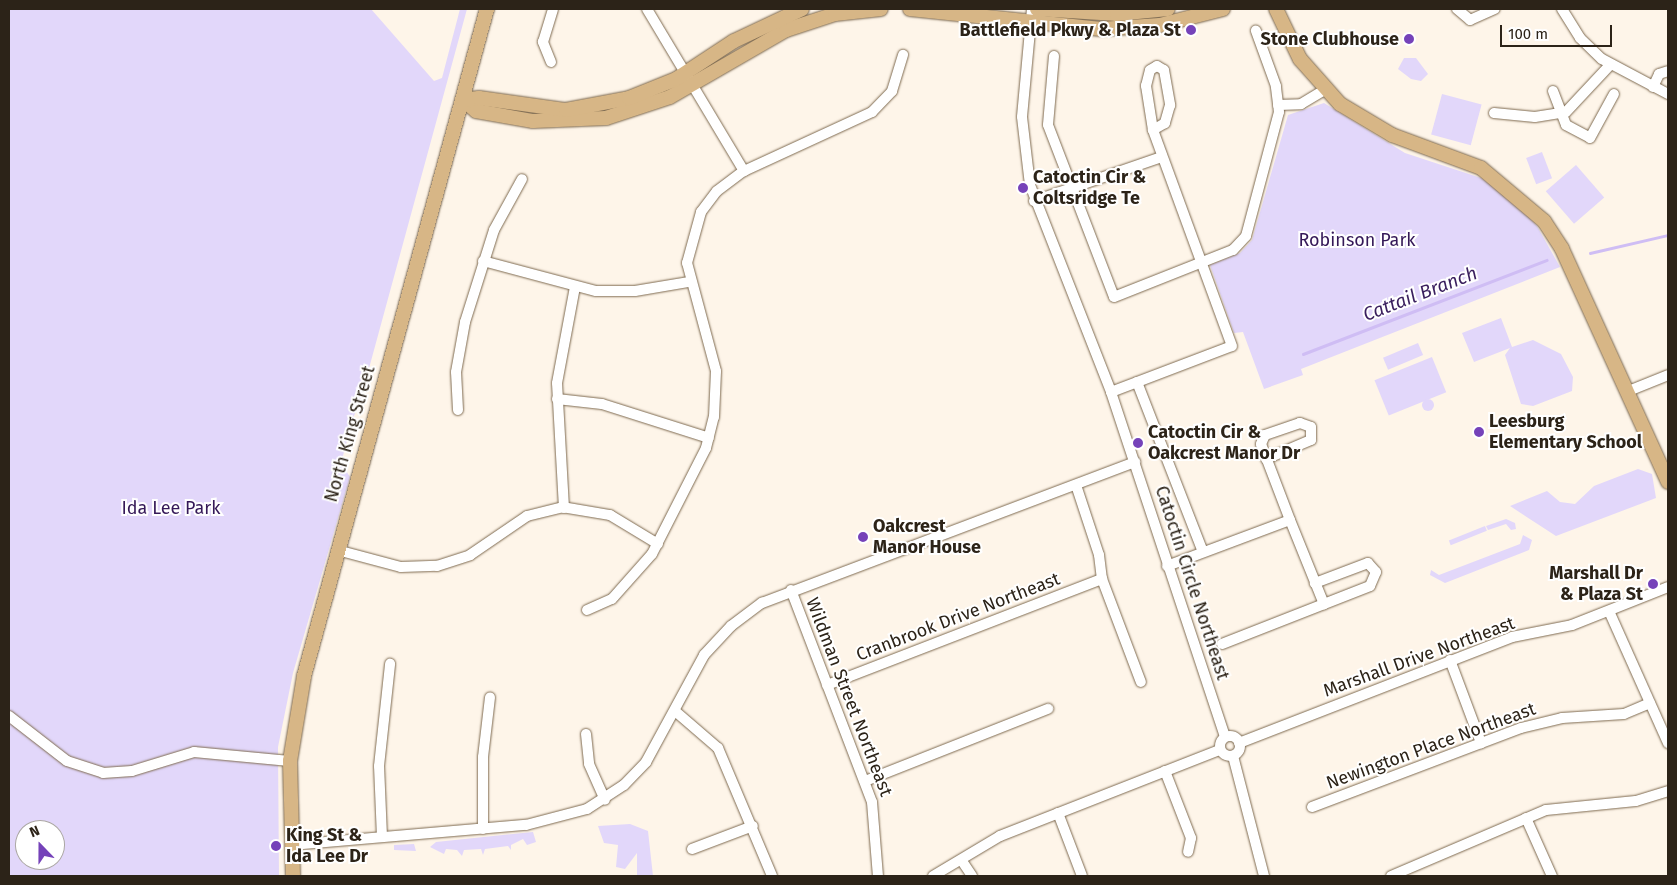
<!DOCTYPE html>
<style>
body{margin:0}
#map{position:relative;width:1677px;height:885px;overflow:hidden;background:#fef5e9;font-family:"Fira Sans",sans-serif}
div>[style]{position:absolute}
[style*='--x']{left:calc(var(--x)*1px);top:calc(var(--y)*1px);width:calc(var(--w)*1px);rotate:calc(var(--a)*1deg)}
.green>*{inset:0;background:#e2d7fa;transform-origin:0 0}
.round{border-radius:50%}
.stream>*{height:2.5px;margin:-1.25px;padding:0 1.25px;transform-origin:1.25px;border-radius:1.25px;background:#cfbdf4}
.roads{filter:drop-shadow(0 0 1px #7e6a50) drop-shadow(0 0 1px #7e6a50)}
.minor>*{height:10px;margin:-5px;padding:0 5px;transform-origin:5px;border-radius:5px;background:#fff}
.minor>.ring{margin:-5px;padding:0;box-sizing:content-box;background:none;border:10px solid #fff;border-radius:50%}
.major>*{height:14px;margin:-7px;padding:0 7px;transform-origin:7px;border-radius:7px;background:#d7b686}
.dots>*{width:14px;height:14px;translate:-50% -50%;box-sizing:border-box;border:2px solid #fff;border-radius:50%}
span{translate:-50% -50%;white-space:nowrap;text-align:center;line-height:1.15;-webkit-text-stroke:4px #fff;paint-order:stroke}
.poi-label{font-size:18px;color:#2c2318;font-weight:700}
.right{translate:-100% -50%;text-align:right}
.left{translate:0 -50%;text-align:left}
.park-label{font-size:18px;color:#351958}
.street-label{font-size:18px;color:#2c2318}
.water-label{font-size:19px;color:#3a1f5e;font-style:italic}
.frame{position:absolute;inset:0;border:10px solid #2c2318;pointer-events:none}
.north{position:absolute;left:15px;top:820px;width:50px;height:50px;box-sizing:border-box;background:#fff;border:1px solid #aba7a3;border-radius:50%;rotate:338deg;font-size:14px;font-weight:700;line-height:20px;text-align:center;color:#2c2318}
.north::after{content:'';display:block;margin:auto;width:18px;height:22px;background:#7542b9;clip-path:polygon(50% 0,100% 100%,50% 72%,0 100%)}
.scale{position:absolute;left:1500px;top:25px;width:112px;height:22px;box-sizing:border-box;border:2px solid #2c2318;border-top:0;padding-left:6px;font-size:15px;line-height:18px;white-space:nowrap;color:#2c2318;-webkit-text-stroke:4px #fff;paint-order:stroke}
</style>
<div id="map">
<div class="green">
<i style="clip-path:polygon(evenodd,9px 9px,371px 9px,434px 81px,442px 78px,460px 9px,467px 9px,359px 405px,343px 439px,347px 441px,341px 463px,350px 477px,293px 673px,278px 747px,279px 876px,9px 876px,9px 9px,25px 830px,55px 830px,55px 860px,25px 860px,25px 830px)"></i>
<i style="clip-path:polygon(1404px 58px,1416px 58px,1428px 74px,1421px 81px,1411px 79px,1398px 69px)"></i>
<i style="left:1442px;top:94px;width:41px;height:42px;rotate:15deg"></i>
<i style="clip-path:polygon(1324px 103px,1405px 153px,1481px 178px,1515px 202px,1537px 226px,1560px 267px,1301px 369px,1303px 375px,1264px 389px,1243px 332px,1234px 333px,1210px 265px,1240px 253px,1252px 240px,1288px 115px)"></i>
<i style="left:1542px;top:152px;width:28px;height:17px;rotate:69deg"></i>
<i style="left:1576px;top:165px;width:43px;height:40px;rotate:49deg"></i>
<i style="clip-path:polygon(1501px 318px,1512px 347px,1533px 340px,1561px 354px,1573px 377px,1572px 391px,1533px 406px,1521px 404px,1505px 355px,1510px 348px,1474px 362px,1462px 333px)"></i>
<i style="left:1418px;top:343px;width:13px;height:38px;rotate:67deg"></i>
<i style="left:1432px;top:357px;width:38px;height:62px;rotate:68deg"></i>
<i class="round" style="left:1422px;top:399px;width:12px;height:12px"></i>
<i style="clip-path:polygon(1638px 469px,1652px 474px,1656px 498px,1556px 536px,1510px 506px,1547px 491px,1560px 502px,1575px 504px,1594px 486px)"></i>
<i style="clip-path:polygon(1506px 519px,1515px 523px,1516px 529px,1511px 530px,1506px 524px,1488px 530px,1486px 526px)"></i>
<i style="left:1485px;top:526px;width:5px;height:39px;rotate:68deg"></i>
<i style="clip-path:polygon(1523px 535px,1532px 540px,1529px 550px,1445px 583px,1430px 575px,1431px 570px,1439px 575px,1520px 544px)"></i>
<i style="clip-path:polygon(630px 824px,648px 831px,653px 876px,637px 876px,637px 853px,625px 869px,616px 867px,618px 845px,604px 843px,598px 826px)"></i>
<i style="clip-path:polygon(533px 832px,536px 842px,527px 845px,523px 839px,511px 845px,511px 850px,508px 846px,485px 849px,483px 855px,481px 849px,464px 850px,462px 856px,457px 850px,446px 849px,444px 854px,430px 847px,436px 842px)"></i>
<i style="clip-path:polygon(414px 844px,416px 851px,394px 850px,394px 845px)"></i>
</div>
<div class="stream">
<i style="--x:1590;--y:253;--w:80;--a:-13"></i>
<i style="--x:1303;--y:354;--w:261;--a:-21.1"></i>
</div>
<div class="roads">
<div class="minor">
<i style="--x:647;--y:9;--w:189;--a:59.1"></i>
<i style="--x:1032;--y:9;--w:108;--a:95.3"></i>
<i style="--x:1022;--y:117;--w:68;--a:83.3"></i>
<i style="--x:1030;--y:185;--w:222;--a:68.6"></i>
<i style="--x:1111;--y:392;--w:363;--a:71.7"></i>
<i style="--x:1457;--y:9;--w:17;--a:40"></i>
<i style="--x:1470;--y:20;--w:27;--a:-24"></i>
<i style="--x:1562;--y:9;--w:34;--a:58"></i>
<i style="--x:1580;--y:38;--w:30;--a:44"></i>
<i style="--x:1602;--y:59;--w:75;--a:27.9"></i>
<i style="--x:1054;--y:56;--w:69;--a:95"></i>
<i style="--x:1048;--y:125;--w:184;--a:69"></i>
<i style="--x:1114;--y:297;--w:128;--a:-21.6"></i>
<i style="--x:1233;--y:250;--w:19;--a:-47"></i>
<i style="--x:1246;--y:236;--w:128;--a:-75.1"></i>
<i style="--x:1279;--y:112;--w:26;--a:-97"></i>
<i style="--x:1276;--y:86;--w:59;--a:-110"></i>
<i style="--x:551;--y:62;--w:22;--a:-112"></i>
<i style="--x:543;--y:42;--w:34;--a:-73"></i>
<i style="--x:1157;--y:66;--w:8;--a:30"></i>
<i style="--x:1164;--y:70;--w:36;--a:80"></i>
<i style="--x:1170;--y:105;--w:19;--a:106"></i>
<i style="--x:1165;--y:123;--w:14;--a:150"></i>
<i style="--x:1153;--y:130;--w:45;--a:-99"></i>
<i style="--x:1146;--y:86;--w:16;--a:-76"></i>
<i style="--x:1150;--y:70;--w:8;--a:-30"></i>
<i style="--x:1653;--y:87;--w:14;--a:-65"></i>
<i style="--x:1659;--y:74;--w:9;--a:-18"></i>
<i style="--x:1553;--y:91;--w:36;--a:69"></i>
<i style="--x:1566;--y:125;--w:27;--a:28"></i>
<i style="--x:1590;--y:138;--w:50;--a:-61.4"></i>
<i style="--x:1278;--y:105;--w:23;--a:-2"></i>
<i style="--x:1301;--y:104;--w:27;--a:-31"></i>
<i style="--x:1494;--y:113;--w:41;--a:5.6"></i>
<i style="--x:1535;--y:117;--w:31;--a:-9"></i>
<i style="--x:1566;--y:112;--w:64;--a:-46.9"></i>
<i style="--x:1034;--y:201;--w:135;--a:-19"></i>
<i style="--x:483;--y:261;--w:117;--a:14.9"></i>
<i style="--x:596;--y:291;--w:39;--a:0"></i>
<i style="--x:635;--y:291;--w:55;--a:-9.5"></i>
<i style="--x:1137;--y:382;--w:182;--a:68.8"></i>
<i style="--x:1111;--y:392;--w:129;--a:-20.8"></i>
<i style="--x:1232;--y:346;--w:230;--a:-110.1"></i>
<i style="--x:1626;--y:392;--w:45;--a:-22"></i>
<i style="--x:557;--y:399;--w:45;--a:6.3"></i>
<i style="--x:602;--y:404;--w:112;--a:17.6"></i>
<i style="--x:458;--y:410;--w:38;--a:-93"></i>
<i style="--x:456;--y:372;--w:51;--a:-79.8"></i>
<i style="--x:465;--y:322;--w:96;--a:-72.5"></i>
<i style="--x:494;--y:230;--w:58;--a:-61.2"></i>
<i style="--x:1266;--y:459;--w:49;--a:-22.9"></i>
<i style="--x:1311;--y:440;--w:13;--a:-90"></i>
<i style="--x:1311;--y:427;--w:12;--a:-160"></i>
<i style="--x:1300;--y:423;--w:37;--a:161"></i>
<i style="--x:1265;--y:435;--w:10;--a:114"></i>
<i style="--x:1261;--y:444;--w:81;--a:69.1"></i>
<i style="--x:1290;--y:520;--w:91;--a:68"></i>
<i style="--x:1076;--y:485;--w:74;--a:71.8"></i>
<i style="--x:1099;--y:555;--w:24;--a:83"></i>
<i style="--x:1102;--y:579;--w:110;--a:69.3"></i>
<i style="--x:564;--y:508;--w:125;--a:-93.2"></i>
<i style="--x:557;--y:383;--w:98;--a:-79.4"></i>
<i style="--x:337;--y:550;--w:66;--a:14.9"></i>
<i style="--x:401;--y:567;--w:36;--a:-2"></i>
<i style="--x:437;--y:566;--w:35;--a:-18"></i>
<i style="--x:470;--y:555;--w:69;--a:-34.4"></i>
<i style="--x:527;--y:516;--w:36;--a:-14"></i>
<i style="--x:562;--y:507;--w:49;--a:9.5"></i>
<i style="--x:610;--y:515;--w:56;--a:31.1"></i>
<i style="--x:1167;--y:566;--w:131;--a:-20.5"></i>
<i style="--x:791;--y:590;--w:227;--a:69.1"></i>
<i style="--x:872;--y:802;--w:74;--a:85.4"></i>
<i style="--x:587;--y:610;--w:27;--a:-24"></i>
<i style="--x:612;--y:599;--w:60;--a:-48.4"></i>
<i style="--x:652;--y:554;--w:119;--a:-63"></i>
<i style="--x:706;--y:448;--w:32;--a:-76"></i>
<i style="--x:714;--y:417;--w:46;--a:-87.5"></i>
<i style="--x:716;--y:371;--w:112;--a:-105"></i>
<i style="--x:687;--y:263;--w:53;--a:-74.6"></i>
<i style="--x:701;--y:212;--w:26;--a:-53"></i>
<i style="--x:717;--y:191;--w:34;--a:-37"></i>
<i style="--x:744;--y:171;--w:141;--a:-24.7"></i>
<i style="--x:872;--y:112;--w:29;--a:-46"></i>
<i style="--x:892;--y:91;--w:38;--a:-73"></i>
<i style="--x:1609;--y:611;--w:145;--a:65.9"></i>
<i style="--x:1222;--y:644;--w:159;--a:-21.4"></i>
<i style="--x:1370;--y:586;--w:15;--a:-67"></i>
<i style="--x:1376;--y:572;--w:12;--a:-132"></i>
<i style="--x:1368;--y:563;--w:57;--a:159.3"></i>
<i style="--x:1450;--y:660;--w:89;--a:69.5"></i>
<i style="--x:827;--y:685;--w:295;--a:-21.1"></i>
<i style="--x:675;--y:711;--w:57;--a:40.7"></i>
<i style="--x:718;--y:748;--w:139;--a:67.1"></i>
<i style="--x:9;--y:716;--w:73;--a:37.8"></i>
<i style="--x:67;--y:761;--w:38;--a:18"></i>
<i style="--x:103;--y:773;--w:29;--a:-4"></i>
<i style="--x:132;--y:771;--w:65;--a:-17"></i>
<i style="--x:194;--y:752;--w:96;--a:5.4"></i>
<i style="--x:586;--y:734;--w:30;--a:84"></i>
<i style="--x:589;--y:764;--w:39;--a:66"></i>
<i class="ring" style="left:1220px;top:736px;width:10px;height:10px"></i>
<i style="--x:1239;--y:743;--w:293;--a:-21.2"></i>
<i style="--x:1512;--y:637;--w:61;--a:-11.3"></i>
<i style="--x:1572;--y:625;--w:103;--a:-21.6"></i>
<i style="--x:1233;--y:756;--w:124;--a:75.5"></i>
<i style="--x:1165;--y:771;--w:72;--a:68.8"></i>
<i style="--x:1191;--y:838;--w:14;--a:102"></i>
<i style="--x:865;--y:781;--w:197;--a:-21.5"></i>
<i style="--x:1312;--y:807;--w:223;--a:-20.7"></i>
<i style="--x:1521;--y:728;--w:42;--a:-13.7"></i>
<i style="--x:1562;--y:718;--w:62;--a:-3.7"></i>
<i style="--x:1624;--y:714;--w:28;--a:-23"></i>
<i style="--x:1058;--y:813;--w:67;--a:69.1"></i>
<i style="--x:1526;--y:818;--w:64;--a:65.9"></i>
<i style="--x:483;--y:829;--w:72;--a:-90"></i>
<i style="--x:483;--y:757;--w:60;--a:-83.3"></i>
<i style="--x:382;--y:837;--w:71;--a:-92.4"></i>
<i style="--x:379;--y:766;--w:103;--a:-83.8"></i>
<i style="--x:291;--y:845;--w:236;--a:-4.9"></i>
<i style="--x:526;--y:825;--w:63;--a:-14.7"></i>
<i style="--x:587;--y:809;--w:44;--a:-33"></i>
<i style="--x:624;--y:785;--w:32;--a:-46"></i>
<i style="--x:646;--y:762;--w:122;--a:-61.5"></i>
<i style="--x:704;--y:655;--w:40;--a:-47"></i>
<i style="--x:731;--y:626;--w:39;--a:-37"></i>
<i style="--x:762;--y:603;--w:399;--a:-20.7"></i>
<i style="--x:692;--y:849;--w:65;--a:-20.7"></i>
<i style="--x:962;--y:861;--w:18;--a:56"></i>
<i style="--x:933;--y:876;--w:78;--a:-30.8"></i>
<i style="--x:1000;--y:836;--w:236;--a:-21.4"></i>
<i style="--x:1391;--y:876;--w:168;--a:-23.1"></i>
<i style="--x:1546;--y:810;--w:90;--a:-5.7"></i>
<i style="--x:1636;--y:801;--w:34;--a:-17"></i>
</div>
<div class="major">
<i style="--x:910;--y:9;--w:192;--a:6"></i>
<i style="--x:1101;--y:29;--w:59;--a:-3.9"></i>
<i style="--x:1160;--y:25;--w:65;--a:-14.3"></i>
<i style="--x:1037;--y:9;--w:80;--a:3.6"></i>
<i style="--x:1117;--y:14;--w:51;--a:-5.6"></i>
<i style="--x:1276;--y:9;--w:55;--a:64.4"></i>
<i style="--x:1300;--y:59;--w:60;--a:48.4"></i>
<i style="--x:1340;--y:104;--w:61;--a:30.8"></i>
<i style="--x:1392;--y:135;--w:95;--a:20.3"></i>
<i style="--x:1481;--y:168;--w:82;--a:40.1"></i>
<i style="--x:1544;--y:221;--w:33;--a:57"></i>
<i style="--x:1562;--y:249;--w:256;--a:65.5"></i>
<i style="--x:463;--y:100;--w:17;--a:40"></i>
<i style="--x:476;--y:111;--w:58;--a:10"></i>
<i style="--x:533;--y:121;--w:73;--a:-2.4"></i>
<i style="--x:606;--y:118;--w:67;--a:-18.2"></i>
<i style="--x:670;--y:97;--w:134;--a:-30"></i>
<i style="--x:786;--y:30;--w:52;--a:-18.1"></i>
<i style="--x:835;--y:14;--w:46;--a:-6.2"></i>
<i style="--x:463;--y:100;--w:16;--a:-7"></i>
<i style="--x:479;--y:98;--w:88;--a:7.9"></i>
<i style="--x:566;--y:110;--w:64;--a:-10.8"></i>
<i style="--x:629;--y:98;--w:51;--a:-22"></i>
<i style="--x:676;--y:79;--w:69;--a:-33.2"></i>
<i style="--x:734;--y:41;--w:75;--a:-25.2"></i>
<i style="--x:293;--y:876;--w:115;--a:-91.5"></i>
<i style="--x:290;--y:761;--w:86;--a:-80.6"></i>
<i style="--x:304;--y:676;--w:692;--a:-74.66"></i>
</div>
</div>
<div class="dots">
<i style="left:1191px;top:30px;background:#7542b9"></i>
<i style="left:1409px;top:39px;background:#7542b9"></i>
<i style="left:1023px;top:188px;background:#7542b9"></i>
<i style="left:1479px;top:432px;background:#7542b9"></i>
<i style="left:1138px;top:443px;background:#7542b9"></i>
<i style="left:863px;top:537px;background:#7542b9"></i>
<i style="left:1653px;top:584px;background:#7542b9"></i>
<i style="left:276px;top:846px;background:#7542b9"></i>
</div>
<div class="poi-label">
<span class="right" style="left:1181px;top:30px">Battlefield Pkwy &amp; Plaza St</span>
<span class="right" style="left:1399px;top:39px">Stone Clubhouse</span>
<span class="left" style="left:1033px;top:188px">Catoctin Cir &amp;<br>Coltsridge Te</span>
<span class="left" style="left:1489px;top:432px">Leesburg<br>Elementary School</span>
<span class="left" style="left:1148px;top:443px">Catoctin Cir &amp;<br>Oakcrest Manor Dr</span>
<span class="left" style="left:873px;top:537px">Oakcrest<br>Manor House</span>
<span class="right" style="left:1643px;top:584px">Marshall Dr<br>&amp; Plaza St</span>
<span class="left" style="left:286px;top:846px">King St &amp;<br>Ida Lee Dr</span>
</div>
<div class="park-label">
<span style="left:1357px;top:240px">Robinson Park</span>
<span style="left:171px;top:508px">Ida Lee Park</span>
</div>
<div class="street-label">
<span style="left:350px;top:434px;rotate:-74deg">North King Street</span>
<span style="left:1192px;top:583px;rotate:72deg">Catoctin Circle Northeast</span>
<span style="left:958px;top:617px;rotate:-21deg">Cranbrook Drive Northeast</span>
<span style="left:1419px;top:657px;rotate:-20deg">Marshall Drive Northeast</span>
<span style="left:849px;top:697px;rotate:69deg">Wildman Street Northeast</span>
<span style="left:1431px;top:746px;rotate:-20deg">Newington Place Northeast</span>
</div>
<div class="water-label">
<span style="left:1420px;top:294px;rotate:-21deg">Cattail Branch</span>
</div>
<div class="frame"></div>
<div class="north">N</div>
<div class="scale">100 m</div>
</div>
